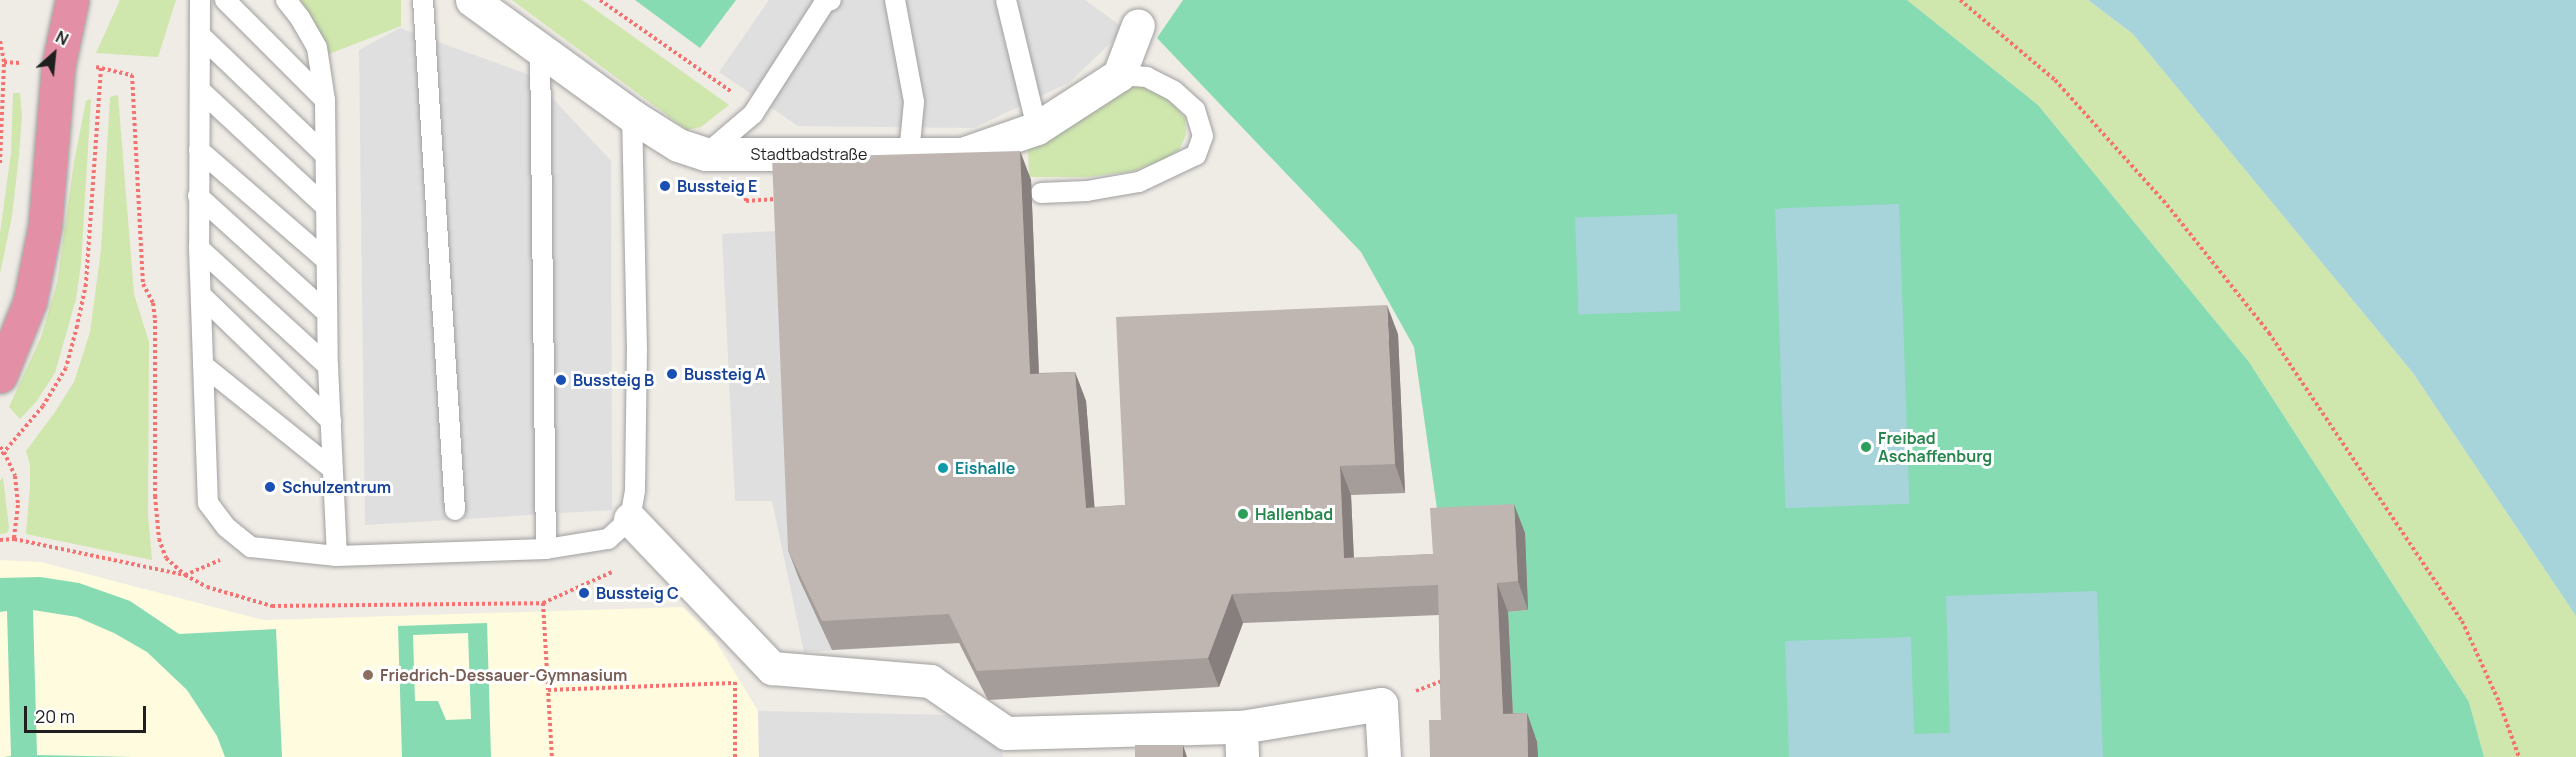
<!DOCTYPE html>
<meta charset="utf-8">
<style>
body{margin:0}
#map{position:relative;width:2576px;height:757px;overflow:hidden;background:#efebe5;font-family:Manrope,sans-serif}
div>[style]{position:absolute}
[style*='--x']{left:calc(var(--x)*1px);top:calc(var(--y)*1px);width:calc(var(--w)*1px);rotate:calc(var(--a)*1deg)}
.education>*{inset:0;background:#fefbdf}
.grass>*{inset:0;background:#cfe7ad}
.pitch>*{inset:0;background:#86dbb2}
.parking>*{inset:0;background:#dfdfdf}
.water>*{inset:0;background:#a7d4db;transform-origin:0 0}
.path>*{height:4px;margin-top:-2px;transform-origin:0;background:repeating-linear-gradient(90deg,#f47271 0 3px,transparent 0 6px)}
.roads{filter:drop-shadow(0 0 2px #a0a0a0) drop-shadow(0 0 2px #a0a0a0)}
.lane>*{height:20px;margin:-10px;padding:0 10px;transform-origin:10px;border-radius:10px;background:#fff}
.street>*{height:33px;margin:-16.5px;padding:0 16.5px;transform-origin:16.5px;border-radius:16.5px;background:#fff}
.highway>*{height:33px;margin:-16.5px;padding:0 16.5px;transform-origin:16.5px;border-radius:16.5px;background:#e390a7}
.wall>*{inset:0;background:#a49d99}
.shaded-wall>*{inset:0;background:#867f7d}
.building>*{inset:0;background:#bfb6b2;transform-origin:0 0}
.dots>*{width:16px;height:16px;translate:-50% -50%;box-sizing:border-box;border:3px solid #fff;border-radius:50%}
span{translate:-50% -50%;white-space:nowrap;text-align:center;line-height:1.15;-webkit-text-stroke:6px #fff;paint-order:stroke}
.street-label{font-size:16px;color:#1f1f1f}
.transit-label{font-size:16px;color:#164399;font-weight:700}
.left{translate:0 -50%;text-align:left}
.leisure-label{font-size:16px;color:#27864d;font-weight:700}
.culture-label{font-size:16px;color:#0d838f;font-weight:700}
.education-label{font-size:16px;color:#785e54;font-weight:700}
.north{position:absolute;left:24px;top:24px;width:60px;height:60px;-webkit-text-stroke:4px #fff;paint-order:stroke;rotate:27deg;font-size:16px;font-weight:700;line-height:24px;text-align:center;color:#1f1f1f}
.north::after{content:'';display:block;margin:auto;width:21px;height:27px;background:#1f1f1f;clip-path:polygon(50% 0,100% 100%,50% 72%,0 100%)}
.scale{position:absolute;left:24px;top:706px;width:122px;height:27px;box-sizing:border-box;border:3px solid #1f1f1f;border-top:0;padding-left:8px;font-size:18px;line-height:21px;white-space:nowrap;color:#1f1f1f;-webkit-text-stroke:4px #fff;paint-order:stroke}
</style>
<div id="map">
<div class="education">
<i style="clip-path:polygon(0 560px,41px 562px,264px 620px,683px 607px,714px 638px,758px 711px,759px 757px,0 757px)"></i>
</div>
<div class="grass">
<i style="clip-path:polygon(120px 0,176px 0,158px 57px,96px 53px)"></i>
<i style="clip-path:polygon(301px 0,401px 0,401px 26px,329px 54px)"></i>
<i style="clip-path:polygon(512px 0,582px 0,729px 105px,701px 127px,687px 130px)"></i>
<i style="clip-path:polygon(1907px 0,2088px 0,2133px 34px,2413px 373px,2576px 616px,2576px 757px,2484px 757px,2469px 702px,2249px 362px,2038px 105px)"></i>
<i style="clip-path:polygon(1122px 83px,1149px 86px,1176px 106px,1185px 119px,1186px 135px,1179px 150px,1163px 160px,1133px 171px,1088px 177px,1029px 177px,1028px 148px)"></i>
<i style="clip-path:polygon(13px 93px,20px 93px,22px 117px,19px 155px,12px 216px,0 274px,0 233px,11px 153px)"></i>
<i style="clip-path:polygon(118px 95px,134px 294px,149px 342px,148px 515px,152px 560px,26px 534px,30px 487px,30px 465px,26px 451px,55px 412px,74px 382px,90px 332px,101px 250px,110px 97px)"></i>
<i style="clip-path:polygon(91px 99px,81px 264px,76px 299px,55px 373px,36px 402px,20px 419px,9px 407px,41px 337px,57px 283px,74px 162px,86px 101px)"></i>
<i style="clip-path:polygon(3px 477px,9px 528px,7px 533px,0 534px,0 481px)"></i>
</div>
<div class="pitch">
<i style="clip-path:polygon(635px 0,736px 0,700px 48px)"></i>
<i style="clip-path:polygon(1183px 0,1907px 0,2038px 105px,2249px 362px,2469px 702px,2484px 757px,1440px 757px,1508px 612px,1528px 610px,1441px 537px,1414px 347px,1361px 252px,1157px 38px)"></i>
<i style="clip-path:polygon(40px 577px,79px 583px,130px 601px,179px 634px,276px 629px,282px 757px,225px 757px,217px 736px,187px 690px,147px 652px,114px 633px,77px 617px,33px 610px,37px 755px,133px 757px,4px 757px,11px 756px,7px 611px,0 612px,0 578px)"></i>
<i style="clip-path:polygon(evenodd,487px 623px,491px 757px,402px 757px,398px 626px,487px 623px,468px 633px,471px 719px,446px 720px,438px 701px,415px 701px,413px 635px,468px 633px)"></i>
</div>
<div class="parking">
<i style="clip-path:polygon(769px 0,1085px 0,1125px 29px,1070px 82px,974px 128px,798px 126px,719px 72px)"></i>
<i style="clip-path:polygon(400px 28px,532px 76px,611px 161px,612px 510px,365px 525px,359px 50px)"></i>
<i style="clip-path:polygon(776px 231px,959px 643px,804px 652px,772px 501px,735px 501px,722px 234px)"></i>
<i style="clip-path:polygon(758px 711px,946px 715px,1000px 743px,1003px 757px,759px 757px)"></i>
</div>
<div class="water">
<i style="clip-path:polygon(2088px 0,2576px 0,2576px 616px,2413px 373px,2133px 34px)"></i>
<i style="left:1899px;top:204px;width:300px;height:124px;rotate:88deg"></i>
<i style="left:1677px;top:214px;width:97px;height:102px;rotate:88deg"></i>
<i style="clip-path:polygon(2097px 591px,2103px 757px,1789px 757px,1785px 641px,1911px 637px,1914px 734px,1950px 733px,1946px 596px)"></i>
</div>
<div class="path">
<i style="--x:600;--y:0;--w:161;--a:34.9"></i>
<i style="--x:1960;--y:0;--w:124;--a:40.1"></i>
<i style="--x:2055;--y:80;--w:168;--a:48.1"></i>
<i style="--x:2167;--y:205;--w:164;--a:51.4"></i>
<i style="--x:2269;--y:333;--w:347;--a:56.2"></i>
<i style="--x:2462;--y:621;--w:89;--a:65.4"></i>
<i style="--x:2499;--y:702;--w:59;--a:70"></i>
<i style="--x:0;--y:41;--w:21;--a:79"></i>
<i style="--x:96;--y:67;--w:37;--a:13"></i>
<i style="--x:132;--y:75;--w:209;--a:87"></i>
<i style="--x:143;--y:284;--w:21;--a:62"></i>
<i style="--x:153;--y:303;--w:17;--a:83"></i>
<i style="--x:155;--y:320;--w:176;--a:90"></i>
<i style="--x:155;--y:496;--w:43;--a:84.7"></i>
<i style="--x:159;--y:539;--w:20;--a:70"></i>
<i style="--x:166;--y:558;--w:25;--a:42"></i>
<i style="--x:185;--y:575;--w:25;--a:29"></i>
<i style="--x:207;--y:587;--w:68;--a:16.3"></i>
<i style="--x:272;--y:606;--w:271;--a:-0.6"></i>
<i style="--x:543;--y:603;--w:76;--a:-24.2"></i>
<i style="--x:101;--y:68;--w:217;--a:94"></i>
<i style="--x:86;--y:284;--w:43;--a:102.1"></i>
<i style="--x:77;--y:326;--w:43;--a:104.7"></i>
<i style="--x:66;--y:368;--w:44;--a:121.2"></i>
<i style="--x:43;--y:406;--w:60;--a:130.3"></i>
<i style="--x:4;--y:452;--w:26;--a:65"></i>
<i style="--x:15;--y:476;--w:29;--a:84"></i>
<i style="--x:18;--y:505;--w:34;--a:97"></i>
<i style="--x:14;--y:539;--w:175;--a:11.9"></i>
<i style="--x:185;--y:575;--w:38;--a:-23"></i>
<i style="--x:0;--y:163;--w:101;--a:-87.7"></i>
<i style="--x:4;--y:62;--w:16;--a:4"></i>
<i style="--x:745;--y:192;--w:9;--a:84"></i>
<i style="--x:746;--y:201;--w:29;--a:-4"></i>
<i style="--x:0;--y:447;--w:6;--a:51"></i>
<i style="--x:4;--y:452;--w:6;--a:129"></i>
<i style="--x:0;--y:540;--w:14;--a:-4"></i>
<i style="--x:543;--y:603;--w:154;--a:86.7"></i>
<i style="--x:735;--y:682;--w:75;--a:90"></i>
<i style="--x:548;--y:690;--w:185;--a:-2.2"></i>
<i style="--x:1416;--y:691;--w:31;--a:-21"></i>
</div>
<div class="roads">
<div class="lane">
<i style="--x:200;--y:0;--w:248;--a:90.2"></i>
<i style="--x:199;--y:248;--w:255;--a:88"></i>
<i style="--x:208;--y:503;--w:30;--a:53"></i>
<i style="--x:226;--y:527;--w:32;--a:39"></i>
<i style="--x:251;--y:547;--w:86;--a:6"></i>
<i style="--x:337;--y:556;--w:209;--a:-1.9"></i>
<i style="--x:546;--y:549;--w:63;--a:-9.2"></i>
<i style="--x:608;--y:539;--w:30;--a:-42"></i>
<i style="--x:630;--y:519;--w:29;--a:-80"></i>
<i style="--x:635;--y:490;--w:139;--a:-89.2"></i>
<i style="--x:637;--y:351;--w:235;--a:-91.2"></i>
<i style="--x:225;--y:0;--w:141;--a:45"></i>
<i style="--x:286;--y:0;--w:23;--a:52"></i>
<i style="--x:300;--y:18;--w:34;--a:60"></i>
<i style="--x:317;--y:48;--w:53;--a:81.3"></i>
<i style="--x:325;--y:100;--w:266;--a:89.4"></i>
<i style="--x:328;--y:366;--w:190;--a:87.3"></i>
<i style="--x:423;--y:0;--w:511;--a:86.41"></i>
<i style="--x:895;--y:0;--w:104;--a:79.4"></i>
<i style="--x:914;--y:102;--w:52;--a:95.5"></i>
<i style="--x:1006;--y:0;--w:132;--a:76.4"></i>
<i style="--x:200;--y:35;--w:173;--a:43.8"></i>
<i style="--x:540;--y:47;--w:502;--a:89.32"></i>
<i style="--x:200;--y:90;--w:171;--a:42.9"></i>
<i style="--x:199;--y:150;--w:168;--a:40.9"></i>
<i style="--x:706;--y:154;--w:62;--a:-40.4"></i>
<i style="--x:753;--y:114;--w:133;--a:-57.3"></i>
<i style="--x:825;--y:2;--w:6;--a:-18"></i>
<i style="--x:1041;--y:193;--w:46;--a:-2.5"></i>
<i style="--x:1087;--y:191;--w:53;--a:-9.8"></i>
<i style="--x:1139;--y:182;--w:63;--a:-25.3"></i>
<i style="--x:1196;--y:155;--w:20;--a:-70"></i>
<i style="--x:1203;--y:136;--w:27;--a:-107"></i>
<i style="--x:1195;--y:110;--w:28;--a:-138"></i>
<i style="--x:1174;--y:91;--w:30;--a:-153"></i>
<i style="--x:1147;--y:77;--w:28;--a:-176"></i>
<i style="--x:198;--y:196;--w:174;--a:42.2"></i>
<i style="--x:199;--y:248;--w:175;--a:42.5"></i>
<i style="--x:202;--y:296;--w:180;--a:44.1"></i>
<i style="--x:203;--y:365;--w:164;--a:38.8"></i>
</div>
<div class="street">
<i style="--x:472;--y:0;--w:198;--a:35.9"></i>
<i style="--x:632;--y:116;--w:54;--a:32.2"></i>
<i style="--x:678;--y:145;--w:29;--a:18"></i>
<i style="--x:706;--y:154;--w:256;--a:0"></i>
<i style="--x:962;--y:154;--w:79;--a:-19.1"></i>
<i style="--x:1037;--y:128;--w:98;--a:-32.9"></i>
<i style="--x:1119;--y:75;--w:53;--a:-69.2"></i>
<i style="--x:630;--y:519;--w:206;--a:46.4"></i>
<i style="--x:772;--y:668;--w:159;--a:4.7"></i>
<i style="--x:930;--y:681;--w:92;--a:34.4"></i>
<i style="--x:1006;--y:733;--w:235;--a:-1.5"></i>
<i style="--x:1241;--y:727;--w:142;--a:-9.3"></i>
<i style="--x:1381;--y:704;--w:53;--a:86.8"></i>
<i style="--x:1241;--y:727;--w:30;--a:88"></i>
</div>
<div class="highway">
<i style="--x:0;--y:376;--w:81;--a:-68.2"></i>
<i style="--x:30;--y:301;--w:77;--a:-78.8"></i>
<i style="--x:45;--y:225;--w:159;--a:-85.3"></i>
<i style="--x:58;--y:67;--w:68;--a:-78.2"></i>
</div>
</div>
<div class="wall">
<i style="clip-path:polygon(1020px 151px,1031px 180px,1039px 373px,1075px 372px,1086px 401px,1094px 507px,1125px 505px,1398px 334px,1405px 493px,1351px 495px,1354px 558px,1433px 554px,1525px 533px,1528px 610px,1508px 612px,1513px 713px,1527px 713px,1537px 742px,1538px 757px,1430px 757px,1441px 720px,1439px 615px,1243px 623px,1219px 687px,988px 700px,959px 643px,832px 650px,799px 579px,788px 550px)"></i>
</div>
<div class="shaded-wall">
<i style="clip-path:polygon(1020px 151px,1031px 180px,1040px 403px,1030px 374px)"></i>
<i style="clip-path:polygon(1387px 305px,1398px 334px,1405px 493px,1395px 464px)"></i>
<i style="clip-path:polygon(1075px 372px,1086px 401px,1097px 537px,1086px 508px)"></i>
<i style="clip-path:polygon(1340px 466px,1351px 495px,1355px 587px,1344px 558px)"></i>
<i style="clip-path:polygon(1514px 504px,1525px 533px,1528px 610px,1518px 581px)"></i>
<i style="clip-path:polygon(1497px 583px,1508px 612px,1514px 743px,1503px 714px)"></i>
<i style="clip-path:polygon(1232px 594px,1243px 623px,1219px 687px,1208px 658px)"></i>
<i style="clip-path:polygon(1527px 713px,1537px 742px,1538px 757px,1528px 757px)"></i>
<i style="clip-path:polygon(1183px 745px,1187px 757px,1183px 757px)"></i>
</div>
<div class="building">
<i style="clip-path:polygon(1020px 151px,1030px 374px,1075px 372px,1086px 508px,1125px 505px,1116px 317px,1387px 305px,1395px 464px,1340px 466px,1344px 558px,1433px 554px,1430px 508px,1514px 504px,1518px 581px,1497px 583px,1503px 714px,1527px 713px,1528px 757px,1430px 757px,1429px 720px,1441px 720px,1438px 585px,1232px 594px,1208px 658px,977px 671px,949px 614px,822px 621px,788px 550px,772px 158px)"></i>
<i style="left:1183px;top:745px;width:12px;height:48px;rotate:90deg"></i>
</div>
<div class="dots">
<i style="left:665px;top:186px;background:#1a4fb4"></i>
<i style="left:672px;top:374px;background:#1a4fb4"></i>
<i style="left:561px;top:380px;background:#1a4fb4"></i>
<i style="left:1866px;top:447px;background:#2e9e5b"></i>
<i style="left:943px;top:468px;background:#0f9aa8"></i>
<i style="left:270px;top:487px;background:#1a4fb4"></i>
<i style="left:1243px;top:514px;background:#2e9e5b"></i>
<i style="left:584px;top:593px;background:#1a4fb4"></i>
<i style="left:368px;top:675px;background:#8d6e63"></i>
</div>
<div class="street-label">
<span style="left:809px;top:154px">Stadtbadstraße</span>
</div>
<div class="transit-label">
<span class="left" style="left:677px;top:186px">Bussteig E</span>
<span class="left" style="left:684px;top:374px">Bussteig A</span>
<span class="left" style="left:573px;top:380px">Bussteig B</span>
<span class="left" style="left:282px;top:487px">Schulzentrum</span>
<span class="left" style="left:596px;top:593px">Bussteig C</span>
</div>
<div class="leisure-label">
<span class="left" style="left:1878px;top:447px">Freibad<br>Aschaffenburg</span>
<span class="left" style="left:1255px;top:514px">Hallenbad</span>
</div>
<div class="culture-label">
<span class="left" style="left:955px;top:468px">Eishalle</span>
</div>
<div class="education-label">
<span class="left" style="left:380px;top:675px">Friedrich-Dessauer-Gymnasium</span>
</div>
<div class="north">N</div>
<div class="scale">20 m</div>
</div>
